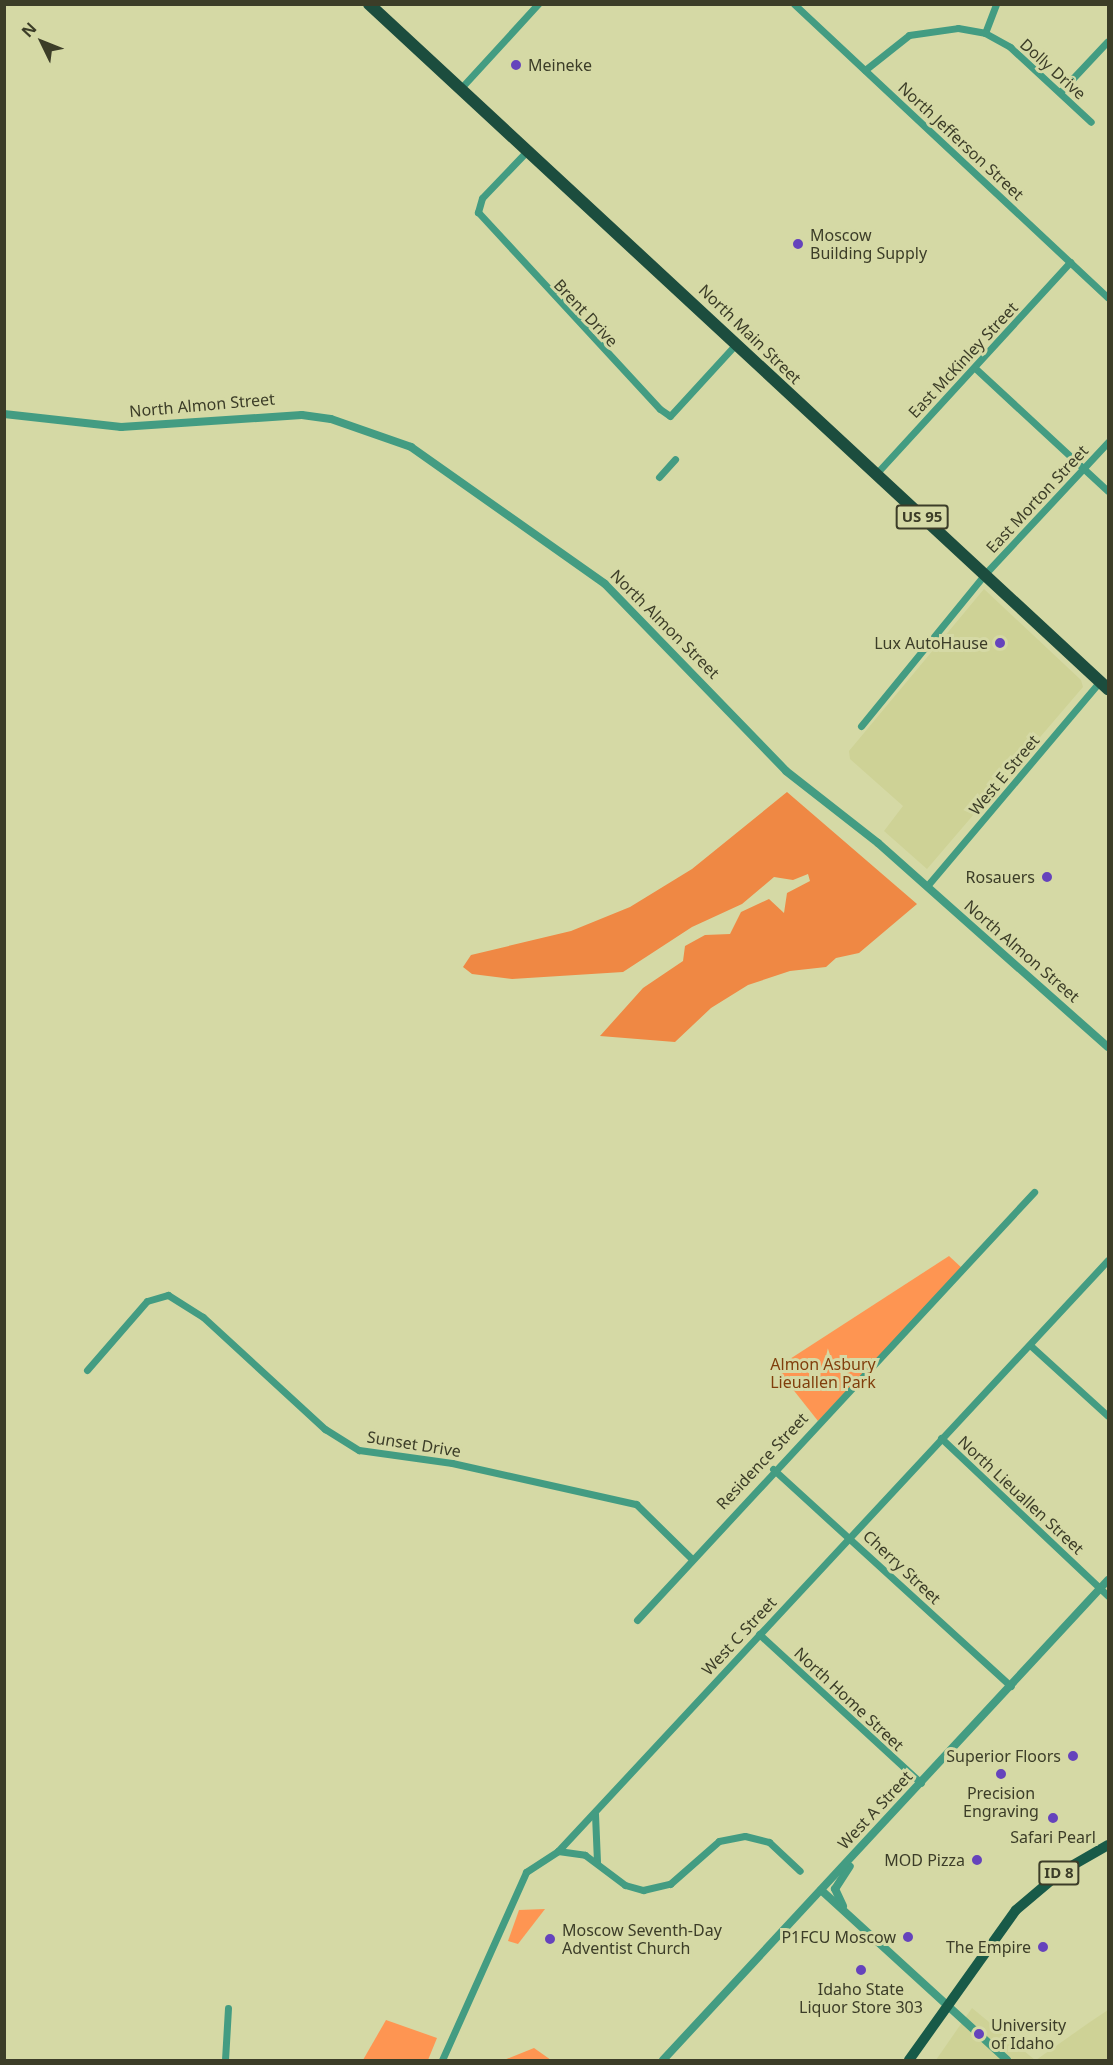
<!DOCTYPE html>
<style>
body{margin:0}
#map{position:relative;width:1113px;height:2065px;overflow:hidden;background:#d5d9a5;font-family:"Noto Sans",sans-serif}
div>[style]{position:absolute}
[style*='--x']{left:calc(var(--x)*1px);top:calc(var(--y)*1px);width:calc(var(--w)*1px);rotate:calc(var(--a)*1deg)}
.built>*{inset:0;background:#ced296}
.green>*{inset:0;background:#fe9552}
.forest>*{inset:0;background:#ef8844}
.minor>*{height:7px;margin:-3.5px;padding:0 3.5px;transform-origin:3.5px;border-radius:3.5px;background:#439c82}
.tertiary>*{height:8px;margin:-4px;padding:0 4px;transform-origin:4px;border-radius:4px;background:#439c82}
.primary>*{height:10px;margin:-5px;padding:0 5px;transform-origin:5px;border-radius:5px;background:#185a48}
.trunk>*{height:12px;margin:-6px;padding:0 6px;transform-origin:6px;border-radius:6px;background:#1c4d3e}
.dots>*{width:16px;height:16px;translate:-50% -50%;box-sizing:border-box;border:3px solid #d5d9a5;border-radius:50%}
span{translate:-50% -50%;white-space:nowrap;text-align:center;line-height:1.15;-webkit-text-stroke:6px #d5d9a5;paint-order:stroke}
.shield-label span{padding:2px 4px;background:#d5d9a5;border:2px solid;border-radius:4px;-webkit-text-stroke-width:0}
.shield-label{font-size:15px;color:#3c3d28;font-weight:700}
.poi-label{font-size:16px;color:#3c3d28}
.left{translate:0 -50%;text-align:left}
.right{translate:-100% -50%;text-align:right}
.street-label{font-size:16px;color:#3c3d28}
.park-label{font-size:16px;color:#803e0c}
.frame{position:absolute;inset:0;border:6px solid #3c3d28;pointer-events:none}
.north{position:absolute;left:12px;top:12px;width:60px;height:60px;-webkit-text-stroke:4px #d5d9a5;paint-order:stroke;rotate:313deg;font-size:16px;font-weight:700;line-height:24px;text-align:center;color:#3c3d28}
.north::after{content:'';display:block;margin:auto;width:21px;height:27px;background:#3c3d28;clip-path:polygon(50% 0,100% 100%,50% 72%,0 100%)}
</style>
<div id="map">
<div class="built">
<i style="clip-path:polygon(984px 589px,1081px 680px,1083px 687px,927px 869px,884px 831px,903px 806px,850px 759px,849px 751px)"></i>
<i style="clip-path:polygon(972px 2008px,1035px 2060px,936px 2060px)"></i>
<i style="clip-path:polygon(1108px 2010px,1108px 2060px,1036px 2060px,1090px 2022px)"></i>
</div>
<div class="green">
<i style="clip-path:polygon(949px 1256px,963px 1269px,818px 1421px,776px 1368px)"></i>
<i style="clip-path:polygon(545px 1909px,518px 1944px,508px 1941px,519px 1910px)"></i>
<i style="clip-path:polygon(386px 2020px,437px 2038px,428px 2060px,363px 2060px)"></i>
<i style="clip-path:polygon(534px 2048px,551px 2060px,504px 2060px)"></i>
</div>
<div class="forest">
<i style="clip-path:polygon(787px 792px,917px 904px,859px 953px,836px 958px,826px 967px,790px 971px,748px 985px,711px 1008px,675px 1042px,600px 1036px,643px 988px,683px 961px,685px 946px,705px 935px,730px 934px,741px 912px,769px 899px,784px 913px,787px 893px,810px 881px,808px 874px,793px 880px,774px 877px,742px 904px,692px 927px,623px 972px,512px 979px,472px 974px,463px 967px,471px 955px,571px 931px,630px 907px,692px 869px)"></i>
</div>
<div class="minor">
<i style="--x:794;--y:4;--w:430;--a:43.1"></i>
<i style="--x:985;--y:33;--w:31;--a:-69"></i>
<i style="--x:865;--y:70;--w:56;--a:-38.5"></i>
<i style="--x:909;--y:35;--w:49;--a:-8.1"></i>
<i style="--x:958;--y:28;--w:27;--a:10"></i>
<i style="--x:985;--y:33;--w:29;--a:29"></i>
<i style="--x:1010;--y:47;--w:110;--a:42.8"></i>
<i style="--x:461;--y:88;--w:114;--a:-47.5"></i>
<i style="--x:1060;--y:92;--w:69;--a:-46.8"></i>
<i style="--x:528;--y:150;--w:66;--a:133.8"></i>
<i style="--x:482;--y:198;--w:15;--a:106"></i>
<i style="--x:478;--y:212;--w:268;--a:47.3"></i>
<i style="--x:660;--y:409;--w:12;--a:35"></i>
<i style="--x:670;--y:416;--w:98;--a:-47.5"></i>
<i style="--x:975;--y:368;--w:181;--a:42.8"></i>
<i style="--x:875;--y:475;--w:289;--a:-47.5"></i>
<i style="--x:659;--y:477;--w:24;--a:-48"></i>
<i style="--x:861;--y:726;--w:195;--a:-50.8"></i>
<i style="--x:984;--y:575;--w:182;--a:-47"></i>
<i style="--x:927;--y:886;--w:268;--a:-49.8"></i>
<i style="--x:1031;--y:1346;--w:104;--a:42.3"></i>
<i style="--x:87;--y:1370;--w:91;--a:-49"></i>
<i style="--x:147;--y:1301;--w:22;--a:-16"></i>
<i style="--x:168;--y:1295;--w:41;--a:32.2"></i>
<i style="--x:203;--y:1317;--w:166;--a:42.6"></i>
<i style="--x:325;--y:1429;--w:40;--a:32"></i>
<i style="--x:359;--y:1450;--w:94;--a:8"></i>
<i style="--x:452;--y:1463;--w:189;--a:12.6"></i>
<i style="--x:636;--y:1504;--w:77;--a:44.5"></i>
<i style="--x:941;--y:1438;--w:230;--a:43.4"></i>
<i style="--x:773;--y:1469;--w:322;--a:42.4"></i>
<i style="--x:637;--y:1620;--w:584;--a:-47.15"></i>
<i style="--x:759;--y:1634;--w:220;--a:42.6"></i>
<i style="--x:595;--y:1814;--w:48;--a:87.6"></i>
<i style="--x:558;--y:1851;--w:27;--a:8"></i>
<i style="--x:585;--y:1855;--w:50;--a:36.9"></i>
<i style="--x:625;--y:1885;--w:19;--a:16"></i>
<i style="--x:643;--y:1890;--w:28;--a:-13"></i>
<i style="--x:670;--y:1884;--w:65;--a:-41.3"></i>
<i style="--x:719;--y:1841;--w:26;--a:-11"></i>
<i style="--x:745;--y:1836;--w:25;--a:14"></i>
<i style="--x:769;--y:1842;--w:42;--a:43.1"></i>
<i style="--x:225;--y:2060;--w:52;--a:-86.7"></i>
<i style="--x:442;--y:2060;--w:206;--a:-65.9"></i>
<i style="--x:526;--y:1872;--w:38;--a:-33"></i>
<i style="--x:558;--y:1851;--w:807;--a:-47.06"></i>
</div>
<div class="tertiary">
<i style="--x:4;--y:414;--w:118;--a:6.3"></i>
<i style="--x:121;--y:427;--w:181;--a:-3.8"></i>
<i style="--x:302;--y:415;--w:29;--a:8"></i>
<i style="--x:331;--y:419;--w:85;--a:19.3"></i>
<i style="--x:411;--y:447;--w:237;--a:35.2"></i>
<i style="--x:605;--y:584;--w:260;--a:45.9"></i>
<i style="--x:786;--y:771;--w:117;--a:38"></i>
<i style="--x:878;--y:843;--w:307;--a:41.6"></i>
<i style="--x:821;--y:1890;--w:252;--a:42.4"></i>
<i style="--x:843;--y:1906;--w:19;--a:-115"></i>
<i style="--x:835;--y:1889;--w:27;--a:-57"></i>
<i style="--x:663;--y:2060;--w:655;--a:-47.17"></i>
</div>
<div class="primary">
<i style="--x:909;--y:2060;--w:184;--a:-54.5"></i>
<i style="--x:1016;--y:1910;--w:59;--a:-40.2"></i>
<i style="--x:1061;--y:1872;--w:54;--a:-29.9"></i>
</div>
<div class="trunk">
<i style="--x:369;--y:4;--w:1008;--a:42.83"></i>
</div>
<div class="dots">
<i style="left:516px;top:65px;background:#6543bc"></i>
<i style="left:798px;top:244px;background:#6543bc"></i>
<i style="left:1000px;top:643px;background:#6543bc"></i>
<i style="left:1047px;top:877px;background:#6543bc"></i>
<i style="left:1073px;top:1756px;background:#6543bc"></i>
<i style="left:1001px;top:1774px;background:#6543bc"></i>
<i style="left:1053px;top:1818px;background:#6543bc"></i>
<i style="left:977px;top:1860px;background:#6543bc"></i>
<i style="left:908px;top:1937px;background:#6543bc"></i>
<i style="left:550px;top:1939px;background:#6543bc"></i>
<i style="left:1043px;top:1947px;background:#6543bc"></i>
<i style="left:861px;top:1970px;background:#6543bc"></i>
<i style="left:979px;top:2034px;background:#6543bc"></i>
</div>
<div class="shield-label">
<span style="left:922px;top:517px">US 95</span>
<span style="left:1059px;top:1873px">ID 8</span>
</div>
<div class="poi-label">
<span class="left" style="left:528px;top:65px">Meineke</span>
<span class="left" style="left:810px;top:244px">Moscow<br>Building Supply</span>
<span class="right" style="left:988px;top:643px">Lux AutoHause</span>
<span class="right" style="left:1035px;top:877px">Rosauers</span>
<span class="right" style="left:1061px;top:1756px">Superior Floors</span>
<span style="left:1001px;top:1802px">Precision<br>Engraving</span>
<span style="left:1053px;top:1837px">Safari Pearl</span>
<span class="right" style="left:965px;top:1860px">MOD Pizza</span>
<span class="left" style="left:562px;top:1939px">Moscow Seventh-Day<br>Adventist Church</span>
<span class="right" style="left:896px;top:1937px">P1FCU Moscow</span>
<span class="right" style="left:1031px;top:1947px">The Empire</span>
<span style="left:861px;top:1998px">Idaho State<br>Liquor Store 303</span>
<span class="left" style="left:991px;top:2034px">University<br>of Idaho</span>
</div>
<div class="street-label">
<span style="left:1053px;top:69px;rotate:42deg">Dolly Drive</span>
<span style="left:961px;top:141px;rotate:43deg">North Jefferson Street</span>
<span style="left:586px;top:313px;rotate:47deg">Brent Drive</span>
<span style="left:750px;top:334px;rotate:44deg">North Main Street</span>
<span style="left:963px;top:360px;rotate:-47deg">East McKinley Street</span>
<span style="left:202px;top:405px;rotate:-5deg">North Almon Street</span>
<span style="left:1037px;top:499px;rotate:-47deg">East Morton Street</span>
<span style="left:665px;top:624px;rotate:45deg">North Almon Street</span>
<span style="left:1004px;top:775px;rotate:-50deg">West E Street</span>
<span style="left:1022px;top:951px;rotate:41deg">North Almon Street</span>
<span style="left:414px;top:1444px;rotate:9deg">Sunset Drive</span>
<span style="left:762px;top:1461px;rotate:-47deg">Residence Street</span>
<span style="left:1021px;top:1495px;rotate:43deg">North Lieuallen Street</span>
<span style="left:902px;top:1567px;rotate:43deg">Cherry Street</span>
<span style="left:739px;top:1636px;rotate:-47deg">West C Street</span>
<span style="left:849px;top:1699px;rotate:43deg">North Home Street</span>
<span style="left:875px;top:1810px;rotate:-47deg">West A Street</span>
</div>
<div class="park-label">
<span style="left:823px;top:1373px">Almon Asbury<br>Lieuallen Park</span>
</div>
<div class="frame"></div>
<div class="north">N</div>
</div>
